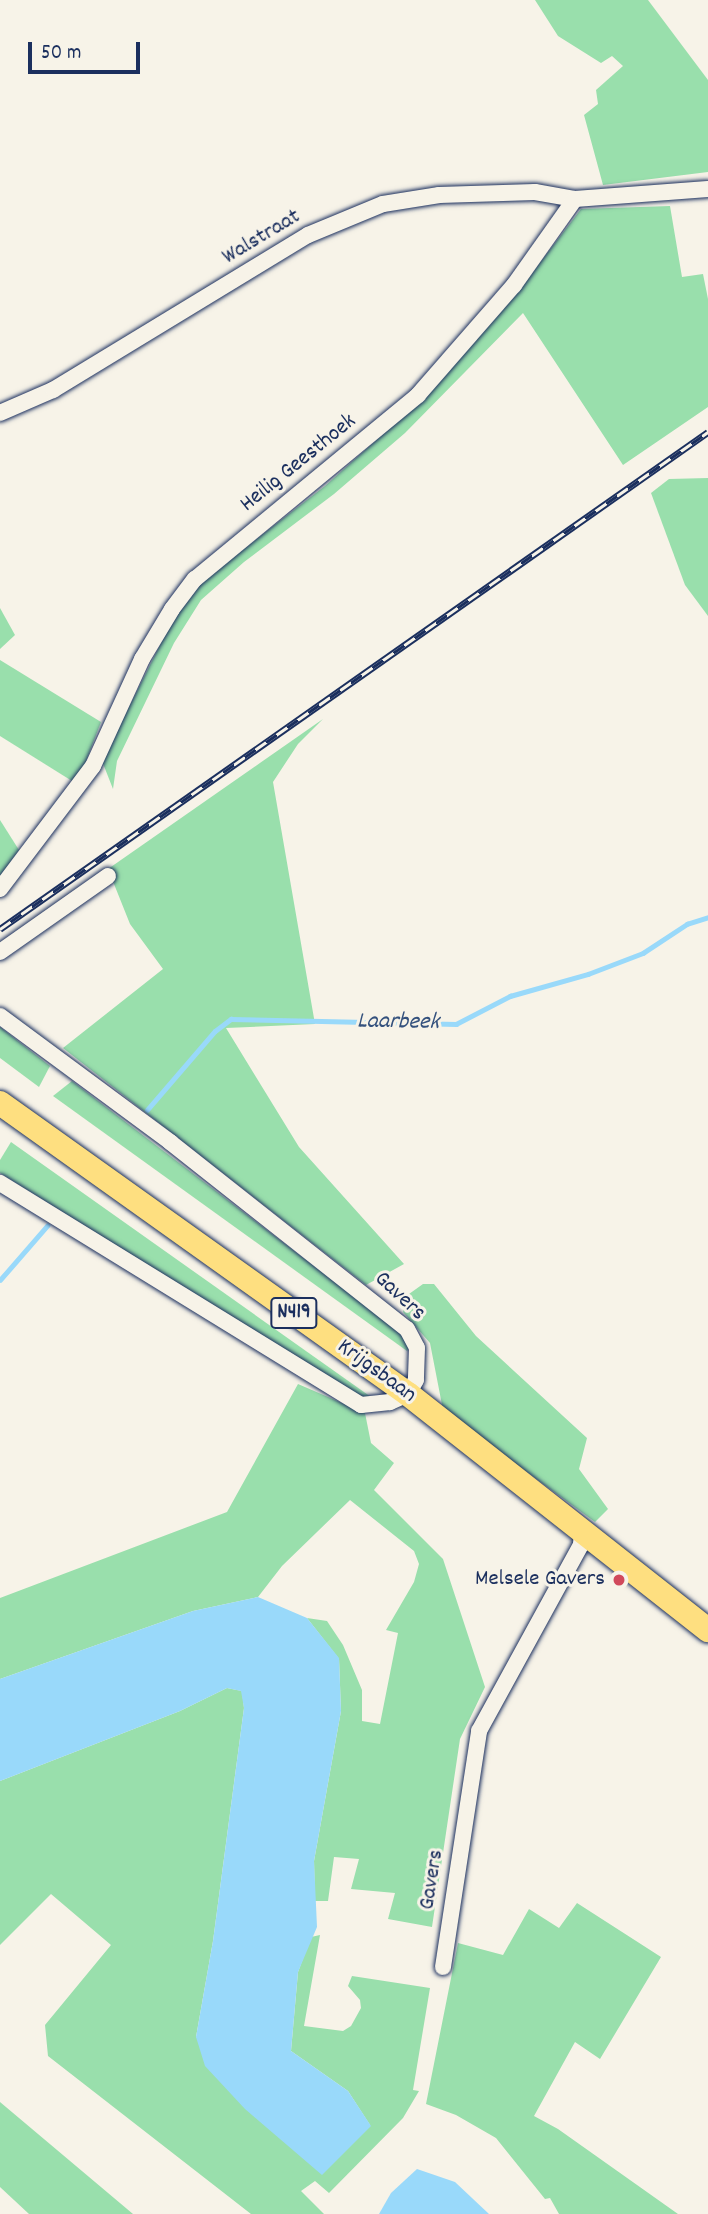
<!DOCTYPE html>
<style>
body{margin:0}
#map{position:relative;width:708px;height:2214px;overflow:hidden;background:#f7f3e8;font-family:Dekko,sans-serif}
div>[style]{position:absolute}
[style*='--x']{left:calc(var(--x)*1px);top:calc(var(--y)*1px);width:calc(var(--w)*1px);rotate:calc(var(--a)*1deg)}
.green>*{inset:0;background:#99dfac}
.water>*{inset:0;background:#99d9fa}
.stream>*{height:4.5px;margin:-2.25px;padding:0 2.25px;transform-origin:2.25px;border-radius:2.25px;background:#99d9fa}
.roads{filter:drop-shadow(0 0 2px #1b2f5e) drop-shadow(0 0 2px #1b2f5e)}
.street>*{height:16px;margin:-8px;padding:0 8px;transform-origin:8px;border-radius:8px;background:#f7f3e8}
.primary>*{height:24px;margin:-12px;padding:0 12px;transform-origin:12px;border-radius:12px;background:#fedf80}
.rail>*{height:7px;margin-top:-3.5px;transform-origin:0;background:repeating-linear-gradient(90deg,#f7f3e8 0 13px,#1b2f5e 0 26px);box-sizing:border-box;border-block:2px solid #1b2f5e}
.dots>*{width:19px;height:19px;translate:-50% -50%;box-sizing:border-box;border:4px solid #f7f3e8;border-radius:50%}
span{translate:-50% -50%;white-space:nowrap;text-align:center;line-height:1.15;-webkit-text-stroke:6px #f7f3e8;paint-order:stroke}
.shield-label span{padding:2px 5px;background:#f7f3e8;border:2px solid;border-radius:5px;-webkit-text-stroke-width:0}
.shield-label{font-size:21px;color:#1b2f5e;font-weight:700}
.street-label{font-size:23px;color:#1b2f5e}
.poi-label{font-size:23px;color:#1b2f5e}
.right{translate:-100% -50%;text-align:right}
.water-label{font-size:24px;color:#34517d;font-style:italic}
.scale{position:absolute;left:28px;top:42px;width:112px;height:32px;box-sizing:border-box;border:4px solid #1b2f5e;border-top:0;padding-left:9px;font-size:21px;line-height:24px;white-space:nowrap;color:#1b2f5e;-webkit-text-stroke:5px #f7f3e8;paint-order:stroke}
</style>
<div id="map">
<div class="green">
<i style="clip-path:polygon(535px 0,648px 0,708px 80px,708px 172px,603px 185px,584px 115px,598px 104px,596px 90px,623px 66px,612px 56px,601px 63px,558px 36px)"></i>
<i style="clip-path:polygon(670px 206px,682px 277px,703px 274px,708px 299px,708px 407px,623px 465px,523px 313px,405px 433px,334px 494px,244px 562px,201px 600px,174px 643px,117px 761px,113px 789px,102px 761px,171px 623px,205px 579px,325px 486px,419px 402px,513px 298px,581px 209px)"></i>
<i style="clip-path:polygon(708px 478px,708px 616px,685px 585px,651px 493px,669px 479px)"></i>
<i style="clip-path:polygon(0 608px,15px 635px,0 649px)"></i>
<i style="clip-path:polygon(0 660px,101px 722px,85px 764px,72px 781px,0 736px)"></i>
<i style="clip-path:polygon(323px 719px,298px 744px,273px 782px,315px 1024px,226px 1028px,299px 1147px,404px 1264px,366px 1285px,63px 1048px,163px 969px,130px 924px,108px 869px)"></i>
<i style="clip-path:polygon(0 820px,19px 850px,0 876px)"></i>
<i style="clip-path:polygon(0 1027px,50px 1066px,39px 1087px,0 1058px)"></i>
<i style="clip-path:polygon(72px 1081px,400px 1332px,409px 1347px,407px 1351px,53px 1096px)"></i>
<i style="clip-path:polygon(11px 1142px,371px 1397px,364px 1400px,0 1173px,0 1160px)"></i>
<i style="clip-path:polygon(423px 1284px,434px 1284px,476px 1336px,587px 1438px,579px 1469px,608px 1509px,595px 1522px,443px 1410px,430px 1343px,403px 1312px,409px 1294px)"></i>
<i style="clip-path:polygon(298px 1384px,365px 1413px,371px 1443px,394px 1463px,374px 1490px,443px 1559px,485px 1687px,460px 1739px,432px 1927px,388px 1919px,395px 1893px,351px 1889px,359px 1859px,334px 1857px,328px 1901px,315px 1901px,314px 1861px,341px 1711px,339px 1659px,307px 1618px,327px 1621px,343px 1645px,362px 1690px,362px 1721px,380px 1724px,398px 1633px,386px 1630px,414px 1582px,419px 1564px,414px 1551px,350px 1500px,282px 1566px,258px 1597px,193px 1611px,0 1679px,0 1598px,227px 1512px)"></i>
<i style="clip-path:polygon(227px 1688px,242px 1691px,244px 1708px,213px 1941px,196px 2037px,350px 2145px,370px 2125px,348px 2091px,291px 2051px,298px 1972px,311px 1937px,320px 1935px,304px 2026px,343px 2031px,351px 2026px,361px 2008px,360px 2000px,348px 1986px,352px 1976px,430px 1988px,413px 2090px,419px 2091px,403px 2118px,329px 2193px,315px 2181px,301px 2191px,324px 2214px,251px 2214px,48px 2056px,45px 2025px,111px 1945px,51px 1894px,0 1945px,0 1781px,180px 1711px)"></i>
<i style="clip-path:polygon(577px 1903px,661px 1957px,600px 2059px,575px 2042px,534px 2116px,558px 2129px,678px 2214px,559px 2214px,550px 2198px,545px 2199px,496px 2138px,456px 2115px,426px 2104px,458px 1943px,503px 1955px,529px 1909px,559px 1928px)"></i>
<i style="clip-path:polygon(0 2102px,133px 2214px,29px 2214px,0 2187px)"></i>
</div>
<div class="water">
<i style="clip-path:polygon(258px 1597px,307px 1618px,339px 1658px,341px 1711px,314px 1861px,317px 1927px,298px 1972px,291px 2051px,348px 2091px,371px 2126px,322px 2175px,245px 2109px,205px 2066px,196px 2037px,213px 1941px,244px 1708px,241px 1691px,227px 1688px,180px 1711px,0 1781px,0 1679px,193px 1611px)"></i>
<i style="clip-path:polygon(417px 2169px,455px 2182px,489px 2214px,379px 2214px,391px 2193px)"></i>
</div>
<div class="stream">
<i style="--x:147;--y:1110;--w:104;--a:-49.3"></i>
<i style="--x:215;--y:1031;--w:20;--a:-37"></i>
<i style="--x:231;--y:1019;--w:225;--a:1.3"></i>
<i style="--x:456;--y:1024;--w:61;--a:-27.4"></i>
<i style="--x:510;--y:996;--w:81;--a:-15.8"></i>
<i style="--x:588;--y:974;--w:59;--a:-20.9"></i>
<i style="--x:643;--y:953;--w:53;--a:-33.4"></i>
<i style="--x:687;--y:924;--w:22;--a:-18"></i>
<i style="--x:0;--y:1280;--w:72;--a:-49"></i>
</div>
<div class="roads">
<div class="street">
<i style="--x:0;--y:413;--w:58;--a:-23.5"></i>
<i style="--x:53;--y:390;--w:298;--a:-31.3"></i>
<i style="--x:308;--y:235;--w:81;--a:-22.5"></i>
<i style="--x:383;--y:204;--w:57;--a:-9.1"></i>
<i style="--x:439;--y:195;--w:96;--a:-1.8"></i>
<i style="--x:535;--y:192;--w:41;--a:9.9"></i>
<i style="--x:575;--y:199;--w:133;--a:-4.3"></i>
<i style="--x:0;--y:889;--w:154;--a:-52.9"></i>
<i style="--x:93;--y:766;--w:118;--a:-65.4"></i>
<i style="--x:142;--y:659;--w:58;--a:-59"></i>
<i style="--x:172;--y:609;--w:38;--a:-53"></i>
<i style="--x:195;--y:579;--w:289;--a:-39.5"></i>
<i style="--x:418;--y:395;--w:146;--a:-48.9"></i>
<i style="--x:514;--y:285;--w:105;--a:-54.7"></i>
<i style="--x:0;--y:952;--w:132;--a:-35.1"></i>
<i style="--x:0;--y:1016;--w:212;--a:36.5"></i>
<i style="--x:170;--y:1142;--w:302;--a:38.3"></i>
<i style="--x:407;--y:1329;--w:21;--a:62"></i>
<i style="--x:417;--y:1348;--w:32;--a:92"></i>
<i style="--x:416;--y:1380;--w:16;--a:120"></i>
<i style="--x:408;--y:1394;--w:20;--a:156"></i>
<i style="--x:390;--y:1402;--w:29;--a:174"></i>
<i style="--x:361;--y:1405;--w:424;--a:-148.4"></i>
<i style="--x:443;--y:1967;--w:239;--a:-81.3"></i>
<i style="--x:479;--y:1731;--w:212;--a:-61.3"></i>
<i style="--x:581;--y:1545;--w:13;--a:-86"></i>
</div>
<div class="primary">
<i style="--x:0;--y:1103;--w:501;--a:35.5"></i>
<i style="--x:408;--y:1394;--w:382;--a:38.2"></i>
</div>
</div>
<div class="rail">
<i style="--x:0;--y:929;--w:865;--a:-35.07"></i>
</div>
<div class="dots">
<i style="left:619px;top:1580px;background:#d1495b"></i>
</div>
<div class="shield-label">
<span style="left:294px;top:1313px">N419</span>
</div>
<div class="street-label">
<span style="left:262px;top:238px;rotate:-31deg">Walstraat</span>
<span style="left:299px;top:464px;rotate:-39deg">Heilig Geesthoek</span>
<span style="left:399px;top:1297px;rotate:43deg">Gavers</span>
<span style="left:376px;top:1372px;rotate:36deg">Krijgsbaan</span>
<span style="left:433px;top:1880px;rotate:-81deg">Gavers</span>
</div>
<div class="poi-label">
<span class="right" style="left:605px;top:1580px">Melsele Gavers</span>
</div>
<div class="water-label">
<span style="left:398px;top:1023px;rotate:1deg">Laarbeek</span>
</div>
<div class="scale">50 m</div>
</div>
